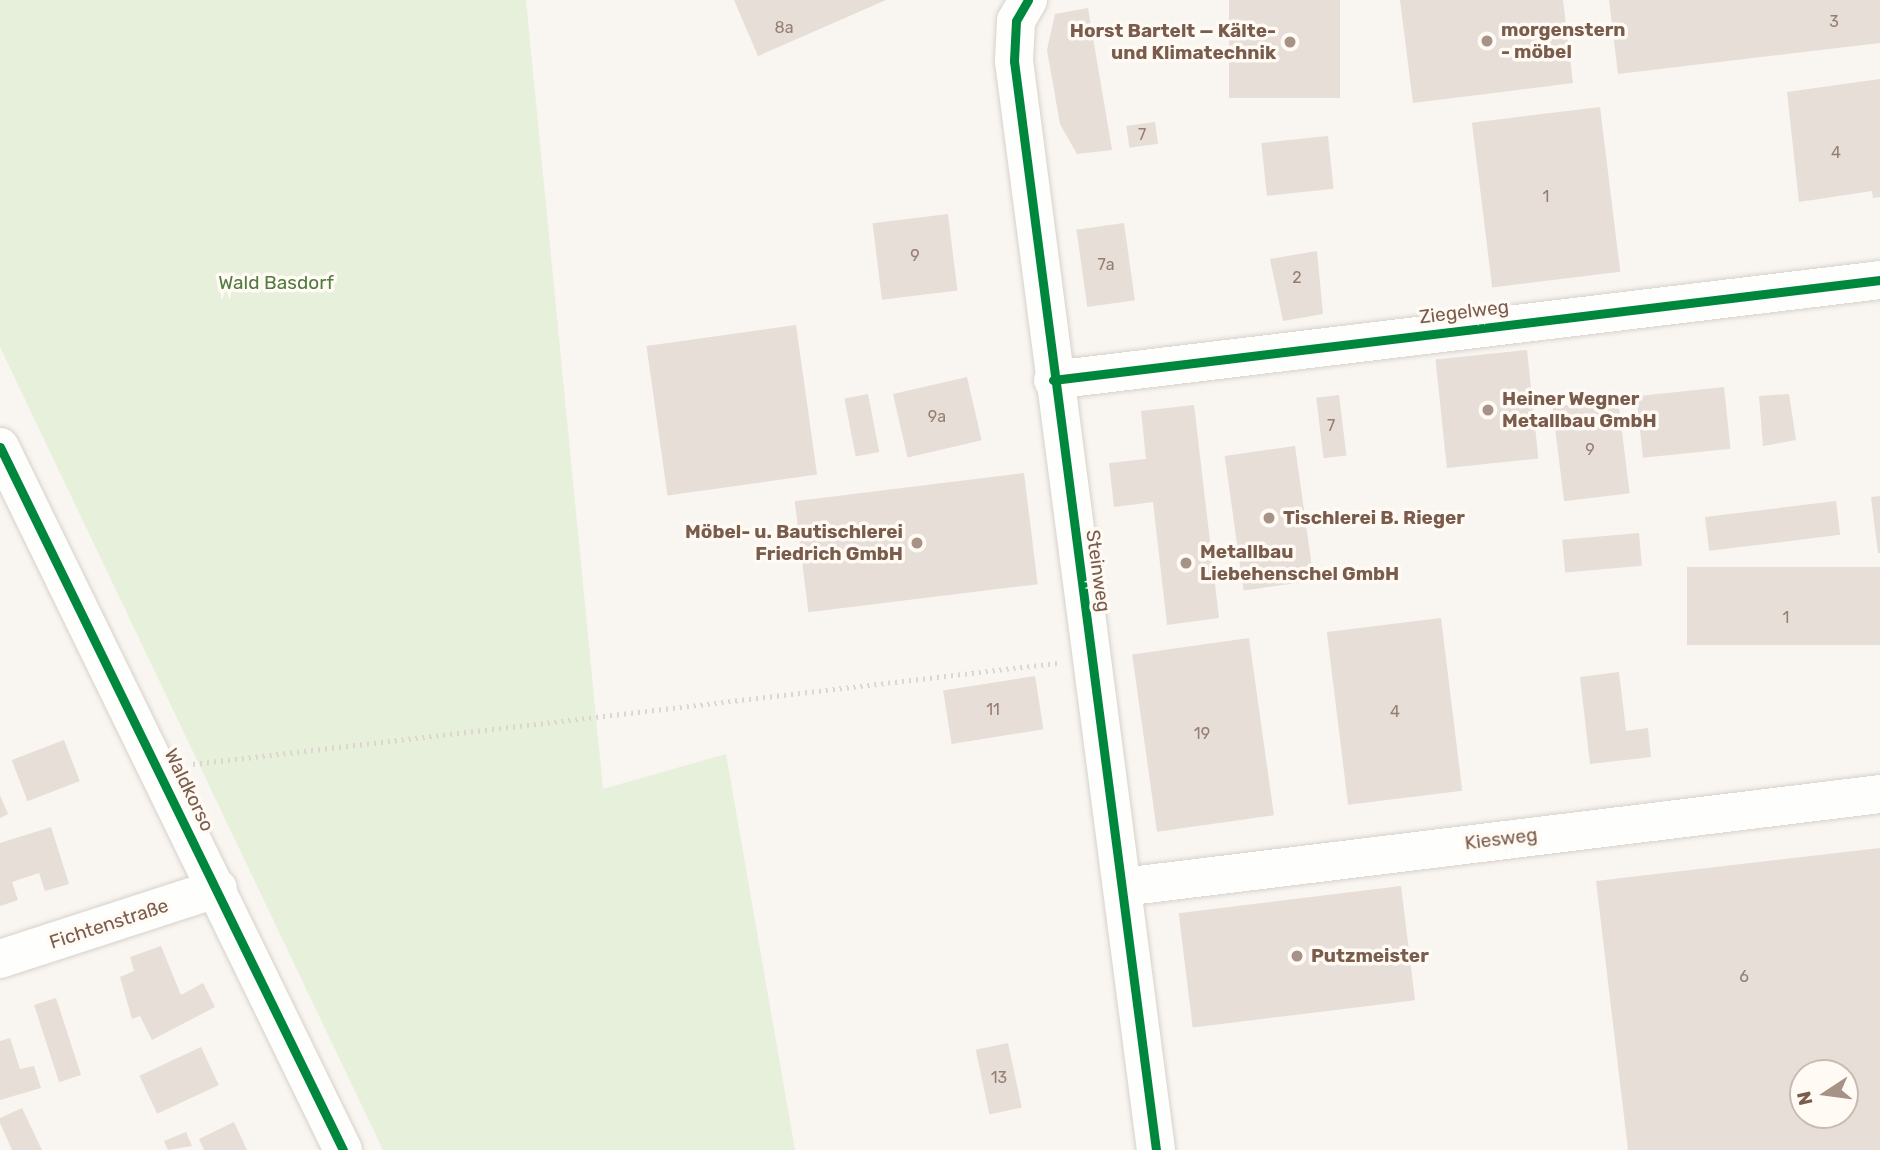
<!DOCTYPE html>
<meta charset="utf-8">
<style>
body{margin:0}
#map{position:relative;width:1880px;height:1150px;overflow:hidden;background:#f9f5f0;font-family:Rubik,sans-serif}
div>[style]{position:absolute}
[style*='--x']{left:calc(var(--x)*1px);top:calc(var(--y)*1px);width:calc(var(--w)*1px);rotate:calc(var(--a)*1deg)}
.green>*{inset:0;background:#e7f0db}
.building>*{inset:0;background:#e6ded7;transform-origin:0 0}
.path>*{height:4.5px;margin-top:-2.25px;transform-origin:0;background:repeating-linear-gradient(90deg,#dcd5d0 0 2px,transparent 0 7px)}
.roads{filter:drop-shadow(0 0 2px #d7d1cb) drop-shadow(0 0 2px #d7d1cb)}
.minor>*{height:38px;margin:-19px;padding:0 19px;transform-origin:19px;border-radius:19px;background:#fefefd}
.cycleway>*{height:9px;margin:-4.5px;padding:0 4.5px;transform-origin:4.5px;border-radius:4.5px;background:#00873e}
.dots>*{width:19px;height:19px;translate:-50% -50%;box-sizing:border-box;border:4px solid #fffaf3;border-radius:50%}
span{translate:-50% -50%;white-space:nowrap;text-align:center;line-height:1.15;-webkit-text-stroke:7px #fffaf3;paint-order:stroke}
.number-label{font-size:16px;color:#977e72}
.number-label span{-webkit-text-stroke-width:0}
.poi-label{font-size:19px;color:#7a5c4d;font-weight:700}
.left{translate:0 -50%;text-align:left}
.right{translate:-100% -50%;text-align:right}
.park-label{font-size:19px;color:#537a41}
.street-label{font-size:19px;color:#7a5c4d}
.north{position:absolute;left:1789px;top:1059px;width:70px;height:70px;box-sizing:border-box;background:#fffaf3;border:2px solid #cabbb1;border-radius:50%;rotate:257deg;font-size:19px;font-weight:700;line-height:28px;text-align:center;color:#7a5c4d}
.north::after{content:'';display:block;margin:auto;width:24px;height:32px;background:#a69286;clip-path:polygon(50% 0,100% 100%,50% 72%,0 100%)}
</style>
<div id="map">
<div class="green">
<i style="clip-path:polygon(0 0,526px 0,603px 789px,726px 754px,795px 1150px,383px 1150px,0 347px)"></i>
</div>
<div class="building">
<i style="clip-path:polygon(734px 0,886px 0,758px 56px)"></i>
<i style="left:1229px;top:0;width:111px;height:98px"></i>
<i style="clip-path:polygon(1400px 0,1563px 0,1573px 83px,1413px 103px)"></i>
<i style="clip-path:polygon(1609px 0,1880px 0,1880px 43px,1618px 74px)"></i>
<i style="clip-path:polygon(1088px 8px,1112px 150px,1077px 154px,1060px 124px,1047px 50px,1055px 14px)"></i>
<i style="clip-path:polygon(1880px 79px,1880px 197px,1873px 198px,1872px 191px,1799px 202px,1787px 92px)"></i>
<i style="left:1600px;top:107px;width:166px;height:129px;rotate:83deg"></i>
<i style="left:1155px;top:122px;width:22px;height:29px;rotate:82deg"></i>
<i style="left:1328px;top:136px;width:53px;height:67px;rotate:84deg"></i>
<i style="left:948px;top:214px;width:77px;height:76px;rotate:83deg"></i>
<i style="left:1124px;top:223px;width:78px;height:48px;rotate:82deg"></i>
<i style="clip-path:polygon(1317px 251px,1323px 314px,1283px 321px,1270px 259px)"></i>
<i style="left:796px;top:325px;width:151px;height:151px;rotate:82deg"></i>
<i style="left:1527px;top:350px;width:109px;height:92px;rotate:84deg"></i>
<i style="left:967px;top:377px;width:65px;height:76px;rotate:77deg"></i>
<i style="left:1724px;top:387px;width:62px;height:88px;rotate:84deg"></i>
<i style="left:868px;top:394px;width:59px;height:24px;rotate:79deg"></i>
<i style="clip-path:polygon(1789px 394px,1796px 440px,1763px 446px,1759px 396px)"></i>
<i style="left:1339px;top:395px;width:61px;height:23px;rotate:83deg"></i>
<i style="left:1618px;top:399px;width:95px;height:66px;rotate:83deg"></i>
<i style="clip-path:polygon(1194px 405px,1219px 618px,1167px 625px,1153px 502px,1114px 507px,1109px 463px,1146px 459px,1141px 411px)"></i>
<i style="left:1295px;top:446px;width:136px;height:71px;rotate:82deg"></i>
<i style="left:1024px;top:473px;width:112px;height:231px;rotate:83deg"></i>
<i style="clip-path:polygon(1880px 496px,1880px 553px,1878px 553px,1871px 497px)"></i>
<i style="left:1836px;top:501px;width:34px;height:132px;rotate:83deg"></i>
<i style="left:1639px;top:533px;width:33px;height:77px;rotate:85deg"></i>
<i style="left:1880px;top:567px;width:78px;height:193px;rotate:90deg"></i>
<i style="left:1441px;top:618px;width:174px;height:115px;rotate:83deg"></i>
<i style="left:1249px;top:638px;width:179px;height:118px;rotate:82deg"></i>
<i style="clip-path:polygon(1619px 672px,1626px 731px,1648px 728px,1651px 757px,1590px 764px,1580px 677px)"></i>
<i style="left:1035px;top:676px;width:54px;height:93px;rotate:81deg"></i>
<i style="left:64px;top:740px;width:44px;height:56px;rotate:69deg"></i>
<i style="clip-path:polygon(0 795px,8px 814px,0 818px)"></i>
<i style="clip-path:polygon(51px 827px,69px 884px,45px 891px,39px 873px,12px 882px,18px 900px,0 906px,0 843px)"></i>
<i style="clip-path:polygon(evenodd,1880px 848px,1880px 1150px,1628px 1150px,1596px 881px,1880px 848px,1803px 1073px,1845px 1073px,1845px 1115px,1803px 1115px,1803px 1073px)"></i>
<i style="left:1401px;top:886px;width:115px;height:224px;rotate:83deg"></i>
<i style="clip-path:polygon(161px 946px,181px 995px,203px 983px,215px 1007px,152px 1040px,140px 1016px,132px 1019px,120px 977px,134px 971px,130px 957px)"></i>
<i style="left:56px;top:998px;width:81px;height:23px;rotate:72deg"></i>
<i style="clip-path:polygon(10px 1038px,20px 1069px,34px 1066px,41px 1088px,0 1100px,0 1041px)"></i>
<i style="left:1008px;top:1043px;width:66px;height:33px;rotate:78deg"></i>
<i style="left:201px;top:1047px;width:42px;height:68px;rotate:65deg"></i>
<i style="clip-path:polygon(22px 1108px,42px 1150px,12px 1150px,0 1123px,0 1118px)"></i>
<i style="clip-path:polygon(234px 1122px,247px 1150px,204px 1150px,199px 1139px)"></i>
<i style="clip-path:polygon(186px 1132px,192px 1146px,168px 1150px,164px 1141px)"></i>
</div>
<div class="path">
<i style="--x:193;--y:764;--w:870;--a:-6.67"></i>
</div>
<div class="roads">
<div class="minor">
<i style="--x:1028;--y:0;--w:24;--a:120"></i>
<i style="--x:1016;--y:21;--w:40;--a:92.9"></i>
<i style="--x:1014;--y:61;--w:1098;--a:82.57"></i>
<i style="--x:1053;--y:380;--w:833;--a:-6.89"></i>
<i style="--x:0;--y:447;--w:782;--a:63.99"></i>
<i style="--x:1123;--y:887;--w:763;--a:-7"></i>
<i style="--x:0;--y:959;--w:229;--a:-18"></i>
</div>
</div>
<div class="cycleway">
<i style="--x:1028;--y:0;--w:24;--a:120"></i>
<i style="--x:1016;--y:21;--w:40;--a:92.9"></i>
<i style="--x:1014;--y:61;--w:1098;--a:82.57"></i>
<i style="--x:1053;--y:380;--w:833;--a:-6.89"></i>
<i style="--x:0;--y:447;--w:782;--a:63.99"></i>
</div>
<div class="dots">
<i style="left:1487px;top:41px;background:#a69286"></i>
<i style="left:1290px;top:42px;background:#a69286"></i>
<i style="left:1488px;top:410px;background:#a69286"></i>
<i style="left:1269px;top:518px;background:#a69286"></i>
<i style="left:917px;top:543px;background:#a69286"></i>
<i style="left:1186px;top:563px;background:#a69286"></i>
<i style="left:1297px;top:956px;background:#a69286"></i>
</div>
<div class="number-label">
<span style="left:1834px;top:22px">3</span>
<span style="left:784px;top:28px">8a</span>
<span style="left:1142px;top:135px">7</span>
<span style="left:1836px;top:153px">4</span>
<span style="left:1546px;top:197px">1</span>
<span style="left:915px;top:256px">9</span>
<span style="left:1106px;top:265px">7a</span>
<span style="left:1297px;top:278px">2</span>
<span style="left:937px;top:417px">9a</span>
<span style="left:1331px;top:426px">7</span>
<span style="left:1590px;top:450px">9</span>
<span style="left:1786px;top:618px">1</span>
<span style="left:993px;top:710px">11</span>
<span style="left:1395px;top:712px">4</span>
<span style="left:1202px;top:734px">19</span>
<span style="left:1744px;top:977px">6</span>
<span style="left:999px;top:1078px">13</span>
</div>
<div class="poi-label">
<span class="left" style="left:1501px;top:41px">morgenstern<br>- möbel</span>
<span class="right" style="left:1276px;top:42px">Horst Bartelt — Kälte-<br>und Klimatechnik</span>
<span class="left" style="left:1502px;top:410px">Heiner Wegner<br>Metallbau GmbH</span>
<span class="left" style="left:1283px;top:518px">Tischlerei B. Rieger</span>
<span class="right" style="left:903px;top:543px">Möbel- u. Bautischlerei<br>Friedrich GmbH</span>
<span class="left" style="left:1200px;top:563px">Metallbau<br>Liebehenschel GmbH</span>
<span class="left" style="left:1311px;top:956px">Putzmeister</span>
</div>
<div class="park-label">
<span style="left:276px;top:283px">Wald Basdorf</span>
</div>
<div class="street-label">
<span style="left:1464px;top:312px;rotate:-7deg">Ziegelweg</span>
<span style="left:1098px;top:571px;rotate:82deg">Steinweg</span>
<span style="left:189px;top:790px;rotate:64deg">Waldkorso</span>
<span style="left:1501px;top:839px;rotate:-7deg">Kiesweg</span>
<span style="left:109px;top:924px;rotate:-18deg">Fichtenstraße</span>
</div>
<div class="north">N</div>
</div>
